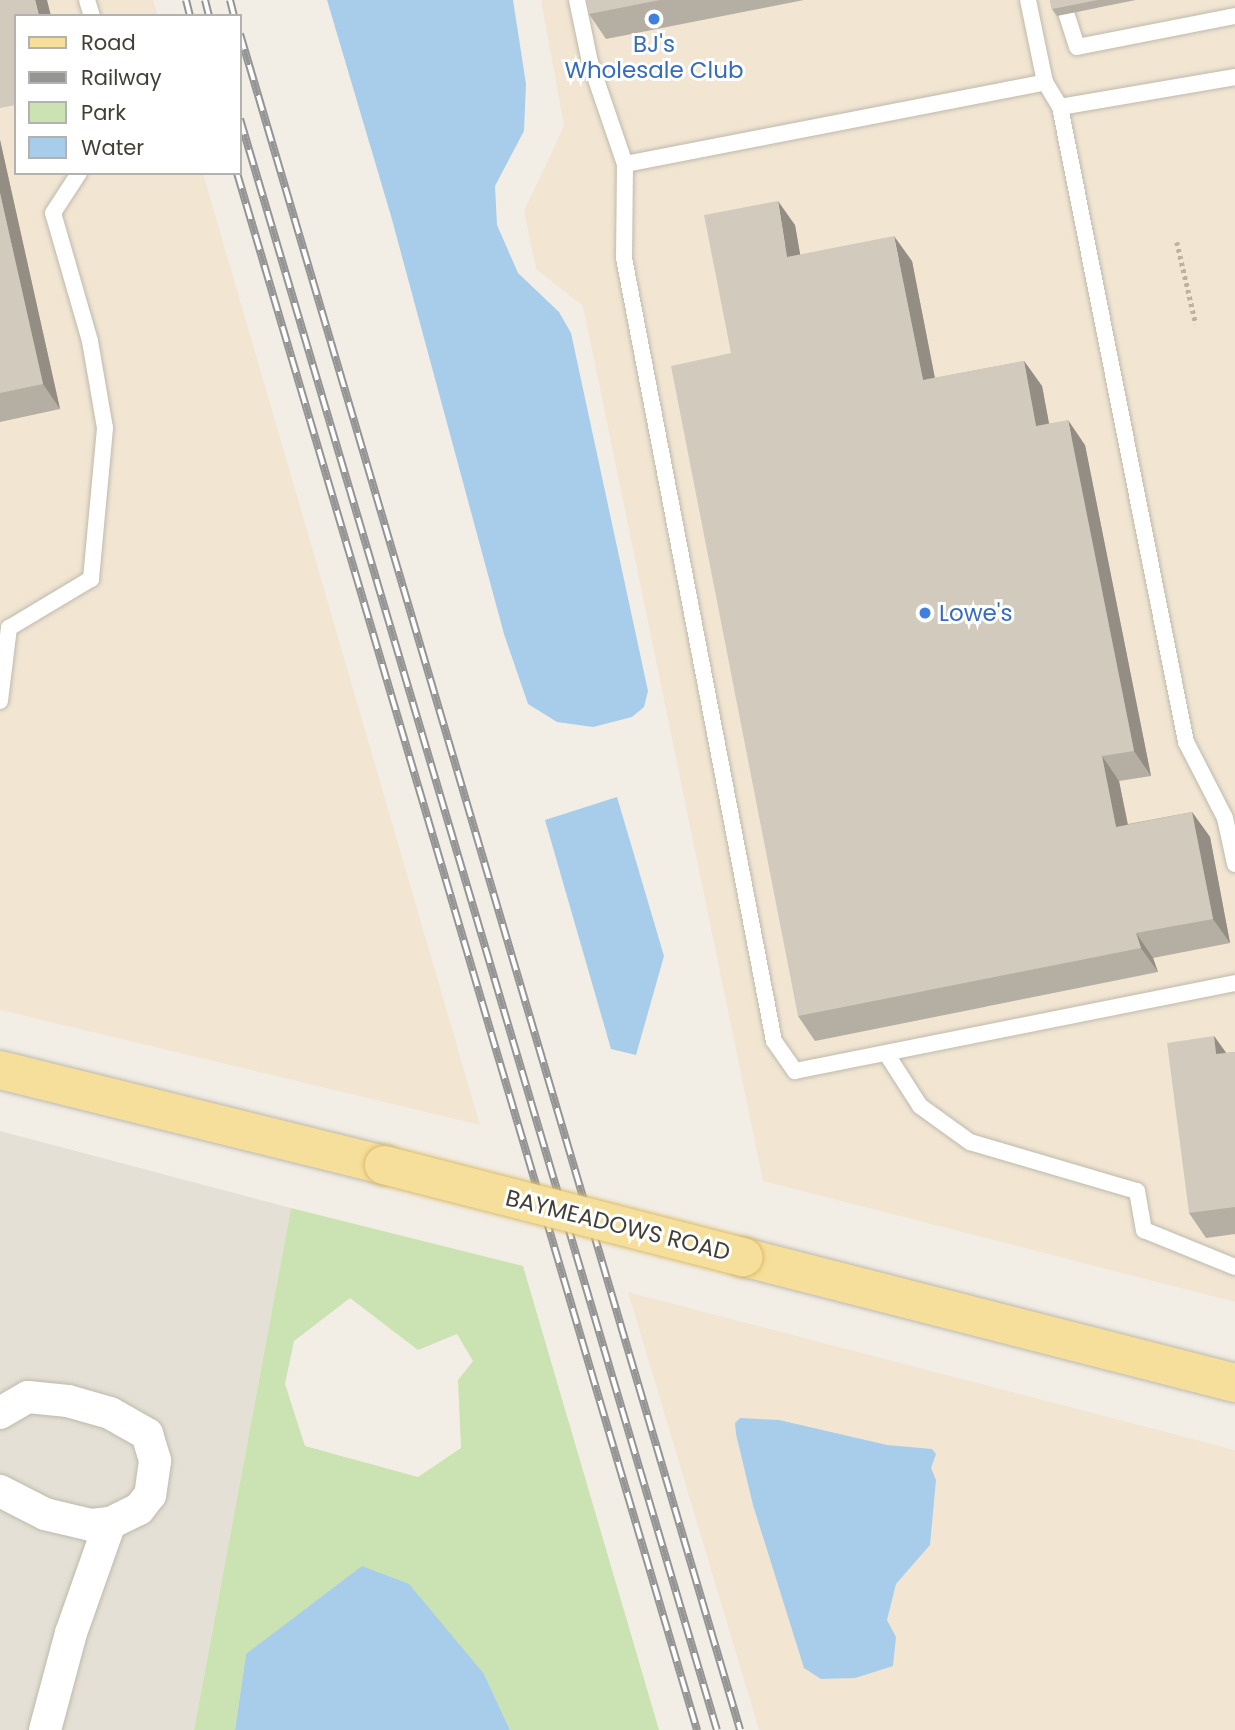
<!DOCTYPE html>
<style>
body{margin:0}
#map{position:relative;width:1235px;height:1730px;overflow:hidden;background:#f2eee6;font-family:Poppins,sans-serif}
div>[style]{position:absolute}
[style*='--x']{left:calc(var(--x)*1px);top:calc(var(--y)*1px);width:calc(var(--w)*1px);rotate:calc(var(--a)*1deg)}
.residential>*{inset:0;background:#e5e0d5}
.commercial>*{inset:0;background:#f2e6d3}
.green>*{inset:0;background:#cbe3b2}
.water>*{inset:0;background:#a7cdea}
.path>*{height:4.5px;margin-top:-2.25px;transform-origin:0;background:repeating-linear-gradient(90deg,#bdb29c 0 3.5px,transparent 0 7px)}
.roads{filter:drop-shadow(0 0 2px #bfb9ac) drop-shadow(0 0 2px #bfb9ac)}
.lane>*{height:16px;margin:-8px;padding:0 8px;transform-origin:8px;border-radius:8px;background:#fff}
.street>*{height:32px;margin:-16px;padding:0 16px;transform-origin:16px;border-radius:16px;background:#fff}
.primary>*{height:38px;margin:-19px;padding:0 19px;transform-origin:19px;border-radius:19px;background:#f6df9a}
.rail>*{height:8px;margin-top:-4px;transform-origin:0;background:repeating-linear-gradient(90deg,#fff 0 16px,#959595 0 32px);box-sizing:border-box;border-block:2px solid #959595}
.bridges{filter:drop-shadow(0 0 2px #dabc6c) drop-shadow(0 0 2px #dabc6c)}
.primary-bridge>*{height:38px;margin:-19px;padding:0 19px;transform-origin:19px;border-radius:19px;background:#f6df9a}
.wall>*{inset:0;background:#b5aea2;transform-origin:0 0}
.shaded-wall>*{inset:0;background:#938d84}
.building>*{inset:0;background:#d2cabc}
.dots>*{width:19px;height:19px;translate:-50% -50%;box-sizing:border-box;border:4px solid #fff;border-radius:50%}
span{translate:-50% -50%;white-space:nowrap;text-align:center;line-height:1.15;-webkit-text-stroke:6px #fff;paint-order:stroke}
.shop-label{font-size:23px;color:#366cbe}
.left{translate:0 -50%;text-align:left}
.street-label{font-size:23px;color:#443f36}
.legend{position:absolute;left:14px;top:14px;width:228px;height:161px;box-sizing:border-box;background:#fff;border:2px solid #b4b2af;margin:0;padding:9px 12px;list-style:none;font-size:21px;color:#443f36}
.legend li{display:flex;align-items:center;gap:14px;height:35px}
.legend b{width:35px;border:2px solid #b4b2af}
</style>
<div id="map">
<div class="residential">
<i style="clip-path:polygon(0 1131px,291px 1208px,194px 1730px,0 1730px)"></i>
</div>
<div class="commercial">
<i style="clip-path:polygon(0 0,153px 0,158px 16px,16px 16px,16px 173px,203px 173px,480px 1125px,0 1010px)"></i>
<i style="clip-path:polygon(541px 0,1235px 0,1235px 1302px,763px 1181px,583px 306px,536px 269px,524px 211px,564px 126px)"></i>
<i style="clip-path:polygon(628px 1292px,1235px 1450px,1235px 1730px,759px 1730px)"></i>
</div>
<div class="green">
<i style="clip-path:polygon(evenodd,291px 1208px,523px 1266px,659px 1730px,510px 1730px,484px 1674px,246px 1654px,235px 1730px,194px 1730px,291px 1208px,350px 1298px,418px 1350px,457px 1334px,473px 1361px,458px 1380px,461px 1448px,418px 1477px,305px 1446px,285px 1384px,294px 1341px,350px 1298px)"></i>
</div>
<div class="water">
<i style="clip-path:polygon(327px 0,513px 0,526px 84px,524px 131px,495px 186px,497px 225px,518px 273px,559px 312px,571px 333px,648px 691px,644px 707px,632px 717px,593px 727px,557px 722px,528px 704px,504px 634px,391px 216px)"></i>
<i style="clip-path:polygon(617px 797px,664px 956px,636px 1055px,611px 1049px,545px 820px)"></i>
<i style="clip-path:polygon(740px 1418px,779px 1420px,887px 1445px,932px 1449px,936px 1454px,931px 1468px,936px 1480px,930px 1545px,896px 1584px,887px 1620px,896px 1637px,893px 1666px,855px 1678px,821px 1679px,804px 1668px,753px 1505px,736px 1434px,735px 1423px)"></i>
<i style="clip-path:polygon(362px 1566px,409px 1584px,484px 1674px,510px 1730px,235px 1730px,246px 1654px)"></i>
</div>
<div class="path">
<i style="--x:1177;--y:242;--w:84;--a:77"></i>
</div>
<div class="roads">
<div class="lane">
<i style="--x:87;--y:0;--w:17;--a:73"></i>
<i style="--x:577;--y:0;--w:63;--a:78.2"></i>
<i style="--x:590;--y:62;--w:108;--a:71.1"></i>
<i style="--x:625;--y:164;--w:428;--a:-11"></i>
<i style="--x:1028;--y:0;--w:84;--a:78.3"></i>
<i style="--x:1045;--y:82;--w:29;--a:59"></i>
<i style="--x:1060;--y:107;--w:178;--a:-9.7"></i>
<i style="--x:1062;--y:0;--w:49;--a:72.3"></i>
<i style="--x:1077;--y:47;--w:161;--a:-11.1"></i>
<i style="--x:1060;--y:107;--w:647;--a:78.78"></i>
<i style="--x:1186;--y:742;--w:85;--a:62.8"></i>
<i style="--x:1225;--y:818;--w:47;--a:77.7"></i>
<i style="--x:625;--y:164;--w:94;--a:90.6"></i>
<i style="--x:624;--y:258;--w:797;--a:79.16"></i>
<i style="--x:774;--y:1041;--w:37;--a:55"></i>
<i style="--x:795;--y:1071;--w:449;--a:-11.3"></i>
<i style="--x:0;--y:701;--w:74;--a:-83"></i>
<i style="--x:9;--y:628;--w:96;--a:-30.9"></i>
<i style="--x:91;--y:579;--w:152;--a:-84.7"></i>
<i style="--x:105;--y:428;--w:88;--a:-99.8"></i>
<i style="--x:90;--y:341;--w:133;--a:-106.1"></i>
<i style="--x:53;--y:213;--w:48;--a:-57"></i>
<i style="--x:886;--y:1053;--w:63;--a:57.3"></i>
<i style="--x:920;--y:1106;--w:62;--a:35.8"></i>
<i style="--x:970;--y:1142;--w:174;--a:16.4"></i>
<i style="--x:1137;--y:1191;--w:40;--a:80"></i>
<i style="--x:1144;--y:1230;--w:98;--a:22.1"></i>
</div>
<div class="street">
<i style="--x:0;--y:1413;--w:32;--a:-30"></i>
<i style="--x:28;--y:1397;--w:40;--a:5.7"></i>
<i style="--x:68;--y:1401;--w:44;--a:15.9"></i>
<i style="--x:110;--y:1413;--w:43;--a:29.6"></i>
<i style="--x:147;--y:1434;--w:28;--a:73"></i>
<i style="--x:155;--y:1461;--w:34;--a:98"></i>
<i style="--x:150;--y:1495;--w:18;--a:128"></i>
<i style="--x:139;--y:1509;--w:32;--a:154"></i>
<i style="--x:110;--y:1523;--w:19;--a:174"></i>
<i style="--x:91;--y:1525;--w:47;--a:-166.6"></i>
<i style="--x:45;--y:1514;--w:51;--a:-152.9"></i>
<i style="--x:45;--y:1730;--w:100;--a:-75"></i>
<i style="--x:71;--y:1633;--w:117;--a:-70.5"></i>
</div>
<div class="primary">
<i style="--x:0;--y:1070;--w:396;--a:13.9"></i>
<i style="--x:743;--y:1257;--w:508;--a:14.36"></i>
</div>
</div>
<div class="rail">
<i style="--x:186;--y:0;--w:16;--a:76"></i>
<i style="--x:205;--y:0;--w:16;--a:76"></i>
<i style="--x:230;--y:0;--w:16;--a:76"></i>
<i style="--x:240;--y:34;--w:1768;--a:73.57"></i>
<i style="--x:240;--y:119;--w:1680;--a:73.51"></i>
<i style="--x:237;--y:173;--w:1624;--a:73.54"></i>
</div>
<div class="bridges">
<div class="primary-bridge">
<i style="--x:384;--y:1165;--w:371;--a:14.4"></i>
</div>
</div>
<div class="wall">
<i style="left:0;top:0;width:23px;height:137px;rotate:45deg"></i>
<i style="clip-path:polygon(586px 0,804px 0,606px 39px,589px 14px)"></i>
<i style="clip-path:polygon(1050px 0,1136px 0,1057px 16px,1052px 9px)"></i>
<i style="clip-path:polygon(0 140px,60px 409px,0 422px)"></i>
<i style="clip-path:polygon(795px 225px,800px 255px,912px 261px,935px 378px,1024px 361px,1042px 386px,1049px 423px,1085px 445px,1151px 776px,1119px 781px,1128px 824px,1192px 812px,1210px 837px,1230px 943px,1153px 958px,1158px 972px,815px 1041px,798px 1016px,731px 353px)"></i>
<i style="clip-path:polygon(1214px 1036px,1226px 1053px,1235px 1052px,1235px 1234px,1206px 1238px,1189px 1213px)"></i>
</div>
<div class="shaded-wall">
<i style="clip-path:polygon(35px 0,47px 0,51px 16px,39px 16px)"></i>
<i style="clip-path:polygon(0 140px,60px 409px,43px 384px,0 193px)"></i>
<i style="clip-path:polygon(778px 201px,795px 225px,805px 282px,787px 257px)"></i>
<i style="clip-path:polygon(894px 236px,912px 261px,940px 405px,923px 380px)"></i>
<i style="clip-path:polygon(1024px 361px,1042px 386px,1054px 451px,1036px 426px)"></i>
<i style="clip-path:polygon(1068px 420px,1085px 445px,1151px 776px,1134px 751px)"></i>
<i style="clip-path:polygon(1102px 756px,1119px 781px,1133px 852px,1116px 827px)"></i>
<i style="clip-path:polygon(1192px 812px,1210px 837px,1230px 943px,1213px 919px)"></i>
<i style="clip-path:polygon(1136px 933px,1153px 958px,1158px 972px,1141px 948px)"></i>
<i style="clip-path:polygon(1214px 1036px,1232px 1061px,1216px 1054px)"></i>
</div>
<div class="building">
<i style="clip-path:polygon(0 0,35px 0,39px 16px,16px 16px,16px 105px,0 108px)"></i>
<i style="clip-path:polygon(586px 0,660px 0,589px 14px)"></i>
<i style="clip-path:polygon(1050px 0,1098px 0,1052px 9px)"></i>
<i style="clip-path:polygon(0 193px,43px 384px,0 393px)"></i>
<i style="clip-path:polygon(778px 201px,787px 257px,894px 236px,923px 380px,1024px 361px,1036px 426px,1068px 420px,1134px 751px,1102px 756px,1116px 827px,1192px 812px,1213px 919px,1136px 933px,1141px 948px,798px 1016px,671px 366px,731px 353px,704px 215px)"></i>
<i style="clip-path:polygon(1214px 1036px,1216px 1054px,1235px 1052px,1235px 1207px,1189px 1213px,1167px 1043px)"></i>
</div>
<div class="dots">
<i style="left:654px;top:19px;background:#3f7fe0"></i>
<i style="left:925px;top:613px;background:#3f7fe0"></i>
</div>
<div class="shop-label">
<span style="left:654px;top:57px">BJ's<br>Wholesale Club</span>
<span class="left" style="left:939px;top:613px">Lowe's</span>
</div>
<div class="street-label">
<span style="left:618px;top:1225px;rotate:14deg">BAYMEADOWS ROAD</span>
</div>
<ul class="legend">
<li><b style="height:9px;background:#f6df9a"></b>Road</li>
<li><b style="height:9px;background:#959595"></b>Railway</li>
<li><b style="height:19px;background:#cbe3b2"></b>Park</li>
<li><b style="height:19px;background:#a7cdea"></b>Water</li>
</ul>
</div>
